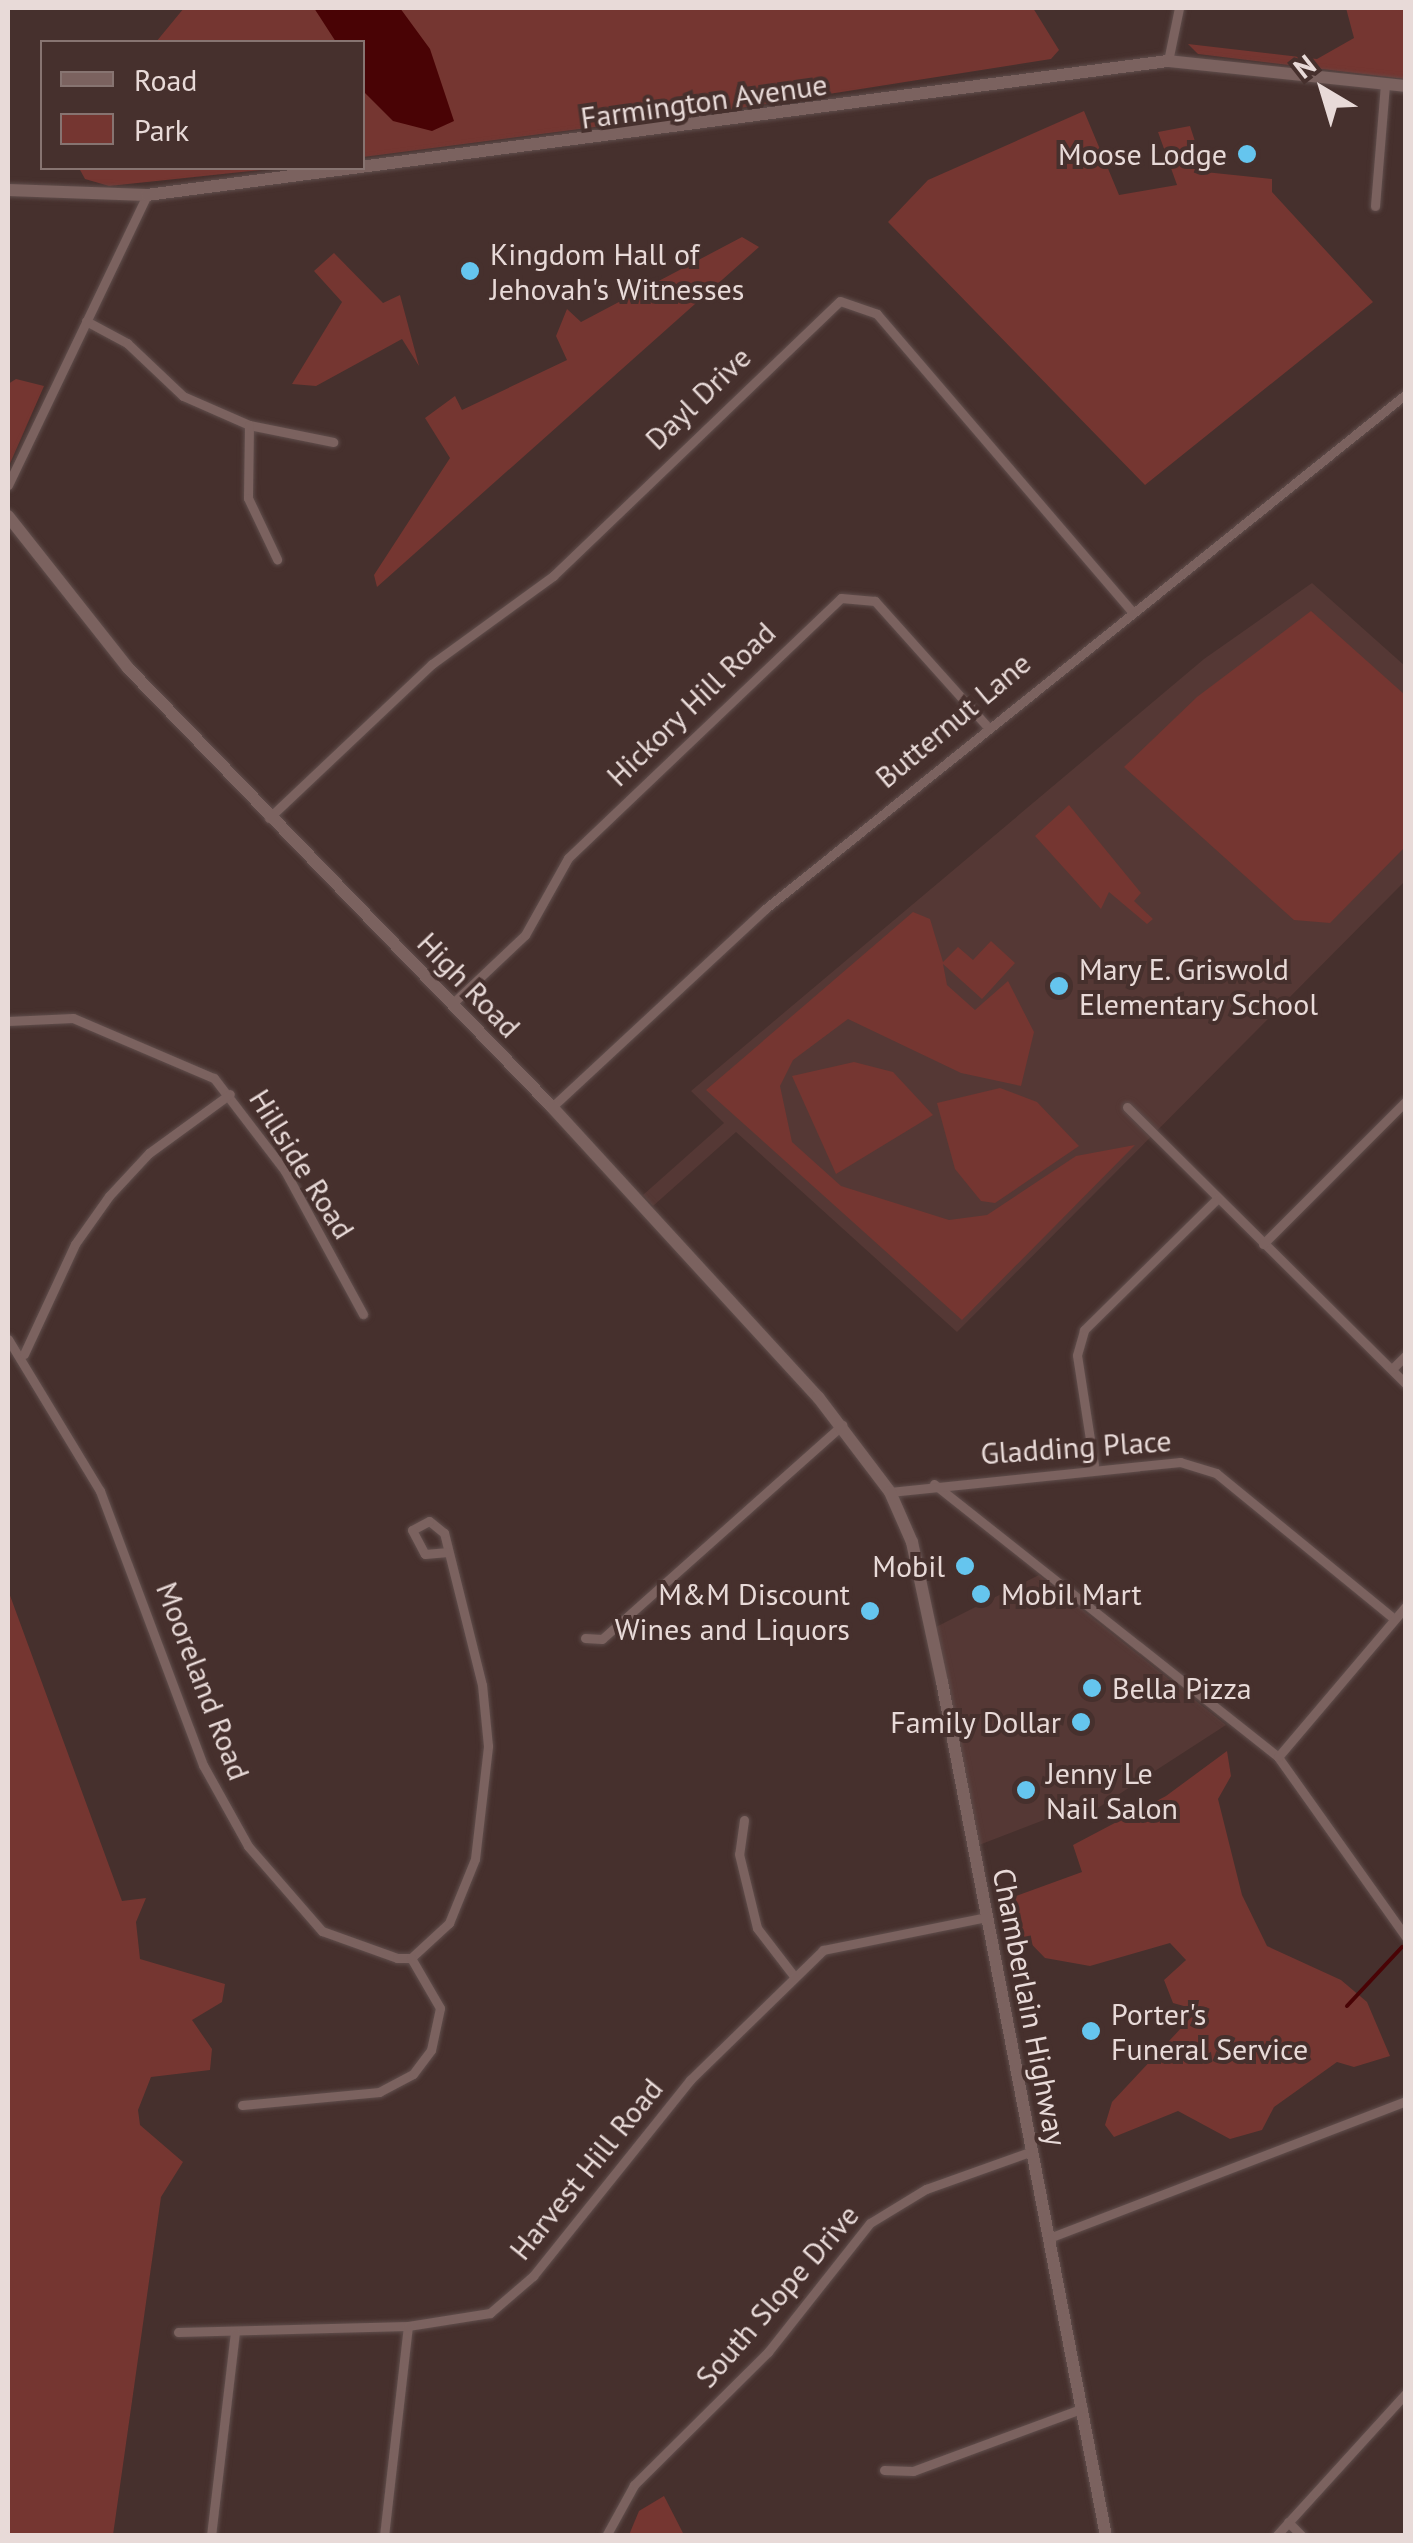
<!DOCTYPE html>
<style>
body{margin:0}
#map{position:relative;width:1413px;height:2543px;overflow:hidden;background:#46302d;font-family:"PT Sans",sans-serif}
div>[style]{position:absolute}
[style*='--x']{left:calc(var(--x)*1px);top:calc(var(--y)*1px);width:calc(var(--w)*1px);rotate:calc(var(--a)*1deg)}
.built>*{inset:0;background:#553835}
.green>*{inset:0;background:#753631}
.water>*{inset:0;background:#490305}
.stream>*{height:4px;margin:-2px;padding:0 2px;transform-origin:2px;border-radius:2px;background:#490305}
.roads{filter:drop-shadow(0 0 2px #604e4c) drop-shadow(0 0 2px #604e4c)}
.street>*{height:9px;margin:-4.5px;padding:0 4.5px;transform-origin:4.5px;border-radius:4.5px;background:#7b625f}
.secondary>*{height:12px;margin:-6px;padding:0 6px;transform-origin:6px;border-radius:6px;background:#7b625f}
.dots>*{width:28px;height:28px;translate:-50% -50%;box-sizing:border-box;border:5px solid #46302d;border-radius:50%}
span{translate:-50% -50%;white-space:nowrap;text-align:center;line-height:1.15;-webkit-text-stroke:8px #46302d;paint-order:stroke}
.street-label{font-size:30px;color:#e8dad8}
.poi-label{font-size:30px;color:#e8dad8}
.right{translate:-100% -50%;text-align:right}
.left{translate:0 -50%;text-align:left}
.frame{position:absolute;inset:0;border:10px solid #e8dad8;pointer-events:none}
.legend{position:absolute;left:40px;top:40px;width:325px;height:130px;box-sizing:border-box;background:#46302d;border:2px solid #877471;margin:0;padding:12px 18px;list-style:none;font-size:30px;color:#e8dad8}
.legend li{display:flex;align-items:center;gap:20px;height:50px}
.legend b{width:50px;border:2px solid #877471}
.north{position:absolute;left:1273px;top:40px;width:100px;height:100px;-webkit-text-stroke:8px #46302d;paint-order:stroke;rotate:322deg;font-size:28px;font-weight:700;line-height:40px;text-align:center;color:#e8dad8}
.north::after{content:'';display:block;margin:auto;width:35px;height:45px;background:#e8dad8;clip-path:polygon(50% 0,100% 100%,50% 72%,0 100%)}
</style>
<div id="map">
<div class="built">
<i style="clip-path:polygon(1312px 583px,1405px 666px,1405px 881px,957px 1332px,736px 1132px,653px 1206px,643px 1195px,724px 1123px,691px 1091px,1204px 659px)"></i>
<i style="clip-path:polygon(1039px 1575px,1226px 1725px,1090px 1813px,1083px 1805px,979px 1845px,936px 1627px)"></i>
</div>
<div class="green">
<i style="clip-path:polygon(184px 8px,1033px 8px,1059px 50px,1051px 59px,734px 109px,363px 157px,362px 42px,156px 42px)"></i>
<i style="clip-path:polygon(1346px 8px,1405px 8px,1405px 79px,1198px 54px,1188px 44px,1317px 59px,1354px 38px)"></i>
<i style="clip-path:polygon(1084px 111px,1119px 195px,1177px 185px,1158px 132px,1190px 126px,1205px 172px,1272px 179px,1272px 192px,1373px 302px,1145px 485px,888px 222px,928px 180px)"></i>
<i style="clip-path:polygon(79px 168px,281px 168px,109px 186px,85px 179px)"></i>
<i style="clip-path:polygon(742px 237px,759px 247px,377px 587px,374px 575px,450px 458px,425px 418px,455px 396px,462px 410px,567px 360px,556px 336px,567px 309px,581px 322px)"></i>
<i style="clip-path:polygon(334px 253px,383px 303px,400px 295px,419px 366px,402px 339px,316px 386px,292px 384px,342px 302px,314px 271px)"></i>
<i style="clip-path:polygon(16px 379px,44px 386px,8px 468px,8px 384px)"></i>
<i style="clip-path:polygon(1311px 611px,1405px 695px,1405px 847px,1330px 923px,1294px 920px,1124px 767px,1197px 697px)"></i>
<i style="clip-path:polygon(1069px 805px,1141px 893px,1134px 901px,1153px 919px,1147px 924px,1109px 892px,1101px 909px,1035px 836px)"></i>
<i style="clip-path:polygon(913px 912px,930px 919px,943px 962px,958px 947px,973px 960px,991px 941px,1015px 963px,982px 999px,943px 964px,947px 985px,975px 1010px,1008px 981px,1034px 1032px,1021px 1086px,961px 1073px,848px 1019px,793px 1060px,780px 1086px,792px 1142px,841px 1186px,949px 1220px,987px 1215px,1076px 1156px,1135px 1145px,962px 1320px,706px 1090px)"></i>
<i style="clip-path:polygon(854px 1062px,893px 1072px,933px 1115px,836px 1174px,792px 1076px)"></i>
<i style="clip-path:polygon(1000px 1088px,1037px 1102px,1079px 1146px,995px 1203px,981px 1201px,955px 1169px,937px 1103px)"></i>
<i style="clip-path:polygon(8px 1590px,122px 1901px,146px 1898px,136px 1922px,140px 1959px,225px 1984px,222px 2002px,192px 2020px,212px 2049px,210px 2070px,151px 2077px,138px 2110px,140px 2125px,183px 2162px,161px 2197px,113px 2535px,8px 2535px)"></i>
<i style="clip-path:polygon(1227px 1751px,1231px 1776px,1218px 1799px,1242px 1895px,1267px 1946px,1341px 1980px,1367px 2002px,1390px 2056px,1354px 2067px,1337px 2062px,1274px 2107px,1262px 2130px,1230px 2139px,1178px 2111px,1114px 2137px,1105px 2125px,1112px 2102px,1198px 2010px,1173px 2003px,1164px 1980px,1186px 1960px,1170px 1943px,1090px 1966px,1045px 1958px,1000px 1912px,1008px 1899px,1082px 1872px,1073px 1845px,1166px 1796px)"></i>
<i style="clip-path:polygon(664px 2496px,684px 2535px,629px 2535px,639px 2511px)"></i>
</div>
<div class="water">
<i style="clip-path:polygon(314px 8px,400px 8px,430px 49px,454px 121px,432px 131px,393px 121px,363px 91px,362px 42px,336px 42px)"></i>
</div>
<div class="stream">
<i style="--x:1347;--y:2006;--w:81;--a:-47"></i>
</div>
<div class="roads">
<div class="street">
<i style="--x:1168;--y:61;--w:54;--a:-78.3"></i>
<i style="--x:1375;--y:206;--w:121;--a:-85.3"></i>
<i style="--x:86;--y:321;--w:47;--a:28.2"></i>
<i style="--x:127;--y:343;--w:77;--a:43.4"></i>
<i style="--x:183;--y:396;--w:72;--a:23.7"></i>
<i style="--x:249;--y:425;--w:86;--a:11.4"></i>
<i style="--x:249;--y:425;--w:73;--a:90.8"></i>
<i style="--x:248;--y:498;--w:68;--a:64.6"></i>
<i style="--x:8;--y:485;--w:322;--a:-64.4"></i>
<i style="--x:269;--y:818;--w:224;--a:-43.4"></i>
<i style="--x:432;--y:664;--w:150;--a:-36"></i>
<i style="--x:553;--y:576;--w:397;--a:-43.8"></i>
<i style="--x:840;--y:301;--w:39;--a:19"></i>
<i style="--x:877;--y:314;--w:392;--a:49.4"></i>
<i style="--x:453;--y:1003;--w:99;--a:-43.4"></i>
<i style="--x:525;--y:935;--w:88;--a:-60.8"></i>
<i style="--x:568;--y:858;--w:377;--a:-43.6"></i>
<i style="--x:841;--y:598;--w:34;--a:5"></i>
<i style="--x:875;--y:601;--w:166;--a:48.2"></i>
<i style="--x:8;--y:1021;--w:65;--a:-2.6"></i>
<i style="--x:73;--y:1018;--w:153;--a:23.1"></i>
<i style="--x:214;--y:1078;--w:117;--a:52.6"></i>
<i style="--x:285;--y:1171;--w:163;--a:61.4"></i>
<i style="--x:552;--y:1107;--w:291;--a:-42.9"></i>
<i style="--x:765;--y:909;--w:822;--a:-38.78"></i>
<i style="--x:1127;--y:1107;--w:393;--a:44.8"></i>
<i style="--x:1263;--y:1244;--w:202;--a:-45"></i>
<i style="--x:8;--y:1339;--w:178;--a:58.8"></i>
<i style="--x:100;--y:1491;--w:293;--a:69.4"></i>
<i style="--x:203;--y:1765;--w:93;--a:60.9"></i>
<i style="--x:248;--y:1846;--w:113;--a:49"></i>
<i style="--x:322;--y:1931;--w:80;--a:19.8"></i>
<i style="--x:397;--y:1958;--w:14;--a:0"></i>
<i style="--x:411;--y:1958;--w:52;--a:-42.6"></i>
<i style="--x:449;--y:1923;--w:69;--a:-67.9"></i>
<i style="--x:475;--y:1859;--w:114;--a:-83.4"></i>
<i style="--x:488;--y:1746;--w:61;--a:-95.6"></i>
<i style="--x:482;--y:1685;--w:157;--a:-104"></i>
<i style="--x:444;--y:1533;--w:19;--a:-141"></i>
<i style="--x:429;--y:1521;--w:19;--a:152"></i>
<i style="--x:412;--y:1530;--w:27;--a:62"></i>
<i style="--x:425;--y:1554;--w:23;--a:-5"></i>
<i style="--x:24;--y:1354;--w:121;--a:-65.1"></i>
<i style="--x:75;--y:1244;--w:59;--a:-54.7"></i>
<i style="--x:109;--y:1196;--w:59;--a:-47.1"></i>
<i style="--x:149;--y:1153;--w:100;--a:-36.1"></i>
<i style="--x:1392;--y:1369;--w:20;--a:-45"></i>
<i style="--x:1094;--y:1465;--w:111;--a:-98.8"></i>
<i style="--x:1077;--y:1355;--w:26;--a:-74"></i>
<i style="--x:1084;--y:1330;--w:187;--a:-44.6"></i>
<i style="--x:934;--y:1484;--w:439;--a:38.4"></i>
<i style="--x:1278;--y:1757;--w:221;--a:54.6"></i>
<i style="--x:890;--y:1492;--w:292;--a:-5.9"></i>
<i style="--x:1180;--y:1462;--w:38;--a:17"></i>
<i style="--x:1216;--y:1473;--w:229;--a:39.3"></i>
<i style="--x:585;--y:1638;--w:17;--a:3"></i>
<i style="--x:602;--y:1639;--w:322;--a:-41.7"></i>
<i style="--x:1278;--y:1757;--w:198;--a:-49.7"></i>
<i style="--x:744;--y:1820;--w:34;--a:98"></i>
<i style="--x:739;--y:1854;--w:76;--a:76.3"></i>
<i style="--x:757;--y:1928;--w:59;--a:52.5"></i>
<i style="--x:242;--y:2105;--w:138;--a:-5.4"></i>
<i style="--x:379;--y:2092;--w:38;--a:-28"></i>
<i style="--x:413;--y:2074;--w:30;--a:-53"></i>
<i style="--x:431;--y:2050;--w:43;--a:-77.9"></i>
<i style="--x:440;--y:2008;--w:58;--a:-120.1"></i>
<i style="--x:1049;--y:2238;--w:382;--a:-21"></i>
<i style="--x:178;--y:2332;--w:230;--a:-1.5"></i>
<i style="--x:408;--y:2326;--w:83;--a:-9"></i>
<i style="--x:490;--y:2313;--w:57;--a:-40.7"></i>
<i style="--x:533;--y:2276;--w:251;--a:-51.3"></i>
<i style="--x:690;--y:2080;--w:186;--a:-44.3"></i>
<i style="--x:823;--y:1950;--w:167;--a:-11.4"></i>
<i style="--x:884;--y:2470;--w:29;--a:2"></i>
<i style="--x:913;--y:2471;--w:181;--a:-20.3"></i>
<i style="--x:1288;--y:2522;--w:20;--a:45"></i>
<i style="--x:211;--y:2536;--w:204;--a:-83.3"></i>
<i style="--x:384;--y:2536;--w:211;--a:-83.5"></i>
<i style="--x:606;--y:2536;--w:58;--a:-61.2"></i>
<i style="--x:634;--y:2485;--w:189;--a:-44.8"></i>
<i style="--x:768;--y:2352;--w:164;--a:-51.7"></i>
<i style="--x:870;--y:2223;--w:66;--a:-31.3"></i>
<i style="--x:926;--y:2189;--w:113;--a:-19.7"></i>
<i style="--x:1276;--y:2536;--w:193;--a:-47.7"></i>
</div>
<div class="secondary">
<i style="--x:8;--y:190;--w:139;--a:2.1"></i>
<i style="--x:147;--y:195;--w:1030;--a:-7.48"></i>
<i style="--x:1168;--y:61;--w:239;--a:6"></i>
<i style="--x:8;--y:516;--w:194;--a:51.7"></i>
<i style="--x:128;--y:668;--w:610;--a:46"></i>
<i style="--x:552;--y:1107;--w:394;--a:47.5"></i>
<i style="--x:818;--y:1397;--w:119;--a:52.8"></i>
<i style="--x:890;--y:1492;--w:55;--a:66.3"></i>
<i style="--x:912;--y:1542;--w:143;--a:77.9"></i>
<i style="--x:942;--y:1682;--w:870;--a:79.13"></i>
</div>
</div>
<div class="dots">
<i style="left:1247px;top:154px;background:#65c5ee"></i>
<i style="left:470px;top:271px;background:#65c5ee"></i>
<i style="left:1059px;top:986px;background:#65c5ee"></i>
<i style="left:965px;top:1566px;background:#65c5ee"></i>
<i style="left:981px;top:1594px;background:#65c5ee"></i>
<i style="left:870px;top:1611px;background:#65c5ee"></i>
<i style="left:1092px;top:1688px;background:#65c5ee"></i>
<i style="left:1081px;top:1722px;background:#65c5ee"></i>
<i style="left:1026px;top:1790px;background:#65c5ee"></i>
<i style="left:1091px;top:2031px;background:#65c5ee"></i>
</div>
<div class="street-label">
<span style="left:704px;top:101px;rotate:-8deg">Farmington Avenue</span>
<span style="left:698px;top:398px;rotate:-44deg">Dayl Drive</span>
<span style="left:691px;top:704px;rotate:-44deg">Hickory Hill Road</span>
<span style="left:953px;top:720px;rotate:-40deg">Butternut Lane</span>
<span style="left:469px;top:985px;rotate:46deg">High Road</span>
<span style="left:302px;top:1164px;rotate:58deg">Hillside Road</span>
<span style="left:1076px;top:1447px;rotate:-4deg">Gladding Place</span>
<span style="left:203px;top:1681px;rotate:69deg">Mooreland Road</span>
<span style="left:1030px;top:2007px;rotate:79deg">Chamberlain Highway</span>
<span style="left:586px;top:2169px;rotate:-51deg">Harvest Hill Road</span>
<span style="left:777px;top:2296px;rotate:-49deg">South Slope Drive</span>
</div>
<div class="poi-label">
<span class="right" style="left:1227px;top:154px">Moose Lodge</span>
<span class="left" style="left:490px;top:271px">Kingdom Hall of<br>Jehovah's Witnesses</span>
<span class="left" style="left:1079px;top:986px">Mary E. Griswold<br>Elementary School</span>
<span class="right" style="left:945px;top:1566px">Mobil</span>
<span class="right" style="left:850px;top:1611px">M&amp;M Discount<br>Wines and Liquors</span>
<span class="left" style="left:1001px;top:1594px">Mobil Mart</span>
<span class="left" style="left:1112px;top:1688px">Bella Pizza</span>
<span class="right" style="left:1061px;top:1722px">Family Dollar</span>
<span class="left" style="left:1046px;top:1790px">Jenny Le<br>Nail Salon</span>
<span class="left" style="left:1111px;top:2031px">Porter's<br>Funeral Service</span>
</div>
<div class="frame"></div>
<ul class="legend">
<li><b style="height:12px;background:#7b625f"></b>Road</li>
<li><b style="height:28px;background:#753631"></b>Park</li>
</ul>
<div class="north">N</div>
</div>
